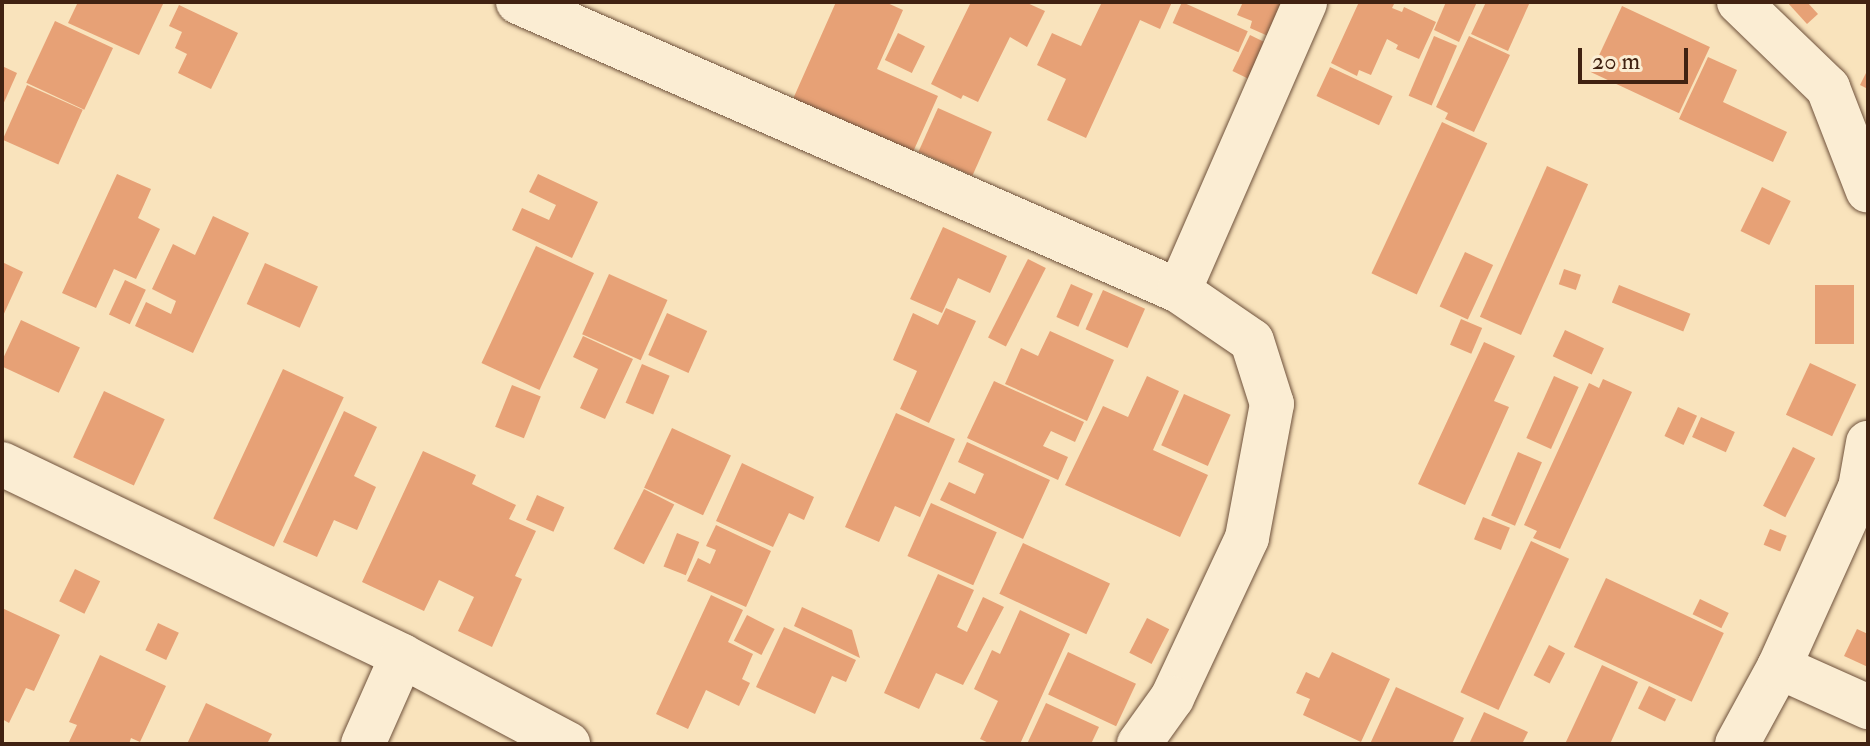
<!DOCTYPE html>
<style>
body{margin:0}
#map{position:relative;width:1870px;height:746px;overflow:hidden;background:#f9e3bc;font-family:"IM FELL Double Pica",serif}
div>[style]{position:absolute}
[style*='--x']{left:calc(var(--x)*1px);top:calc(var(--y)*1px);width:calc(var(--w)*1px);rotate:calc(var(--a)*1deg)}
.building>*{inset:0;background:#e7a176;transform-origin:0 0}
.roads{filter:drop-shadow(0 0 2px #6f523c) drop-shadow(0 0 2px #6f523c)}
.street>*{height:44px;margin:-22px;padding:0 22px;transform-origin:22px;border-radius:22px;background:#fbedd3}
.secondary>*{height:44px;margin:-22px;padding:0 22px;transform-origin:22px;border-radius:22px;background:#fbedd3}
span{translate:-50% -50%;white-space:nowrap;text-align:center;line-height:1.15;-webkit-text-stroke:7px #fbedd3;paint-order:stroke}
.frame{position:absolute;inset:0;border:4px solid #412212;pointer-events:none}
.scale{position:absolute;left:1578px;top:48px;width:110px;height:36px;box-sizing:border-box;border:4px solid #412212;border-top:0;padding-left:10px;font-size:24px;line-height:28px;white-space:nowrap;color:#412212;-webkit-text-stroke:6px #fbedd3;paint-order:stroke}
</style>
<div id="map">
<div class="building">
<i style="clip-path:polygon(78px 2px,164px 2px,139px 55px,68px 23px)"></i>
<i style="clip-path:polygon(836px 2px,885px 2px,903px 10px,877px 69px,938px 96px,913px 152px,793px 99px)"></i>
<i style="clip-path:polygon(971px 2px,1025px 2px,1045px 11px,1027px 47px,1010px 37px,978px 102px,963px 95px,961px 99px,931px 84px)"></i>
<i style="clip-path:polygon(1102px 2px,1172px 2px,1160px 29px,1140px 20px,1086px 138px,1047px 120px,1066px 79px,1037px 65px,1052px 33px,1081px 46px)"></i>
<i style="left:1182px;top:2px;width:72px;height:23px;rotate:24deg"></i>
<i style="clip-path:polygon(1243px 2px,1292px 2px,1275px 39px,1250px 28px,1252px 21px,1237px 15px)"></i>
<i style="clip-path:polygon(1359px 2px,1395px 2px,1392px 8px,1402px 12px,1404px 7px,1436px 22px,1419px 59px,1396px 49px,1398px 45px,1387px 39px,1371px 75px,1359px 70px,1357px 76px,1331px 63px)"></i>
<i style="clip-path:polygon(1446px 2px,1477px 2px,1459px 42px,1434px 30px)"></i>
<i style="clip-path:polygon(1486px 2px,1530px 2px,1508px 51px,1471px 34px)"></i>
<i style="clip-path:polygon(1787px 2px,1807px 2px,1818px 14px,1807px 24px)"></i>
<i style="clip-path:polygon(179px 5px,238px 33px,211px 89px,178px 73px,187px 54px,175px 48px,182px 32px,169px 26px)"></i>
<i style="left:1622px;top:6px;width:97px;height:73px;rotate:25deg"></i>
<i style="left:55px;top:21px;width:64px;height:68px;rotate:25deg"></i>
<i style="left:898px;top:33px;width:30px;height:30px;rotate:26deg"></i>
<i style="left:1250px;top:35px;width:25px;height:40px;rotate:26deg"></i>
<i style="left:1434px;top:36px;width:25px;height:65px;rotate:23deg"></i>
<i style="clip-path:polygon(1469px 36px,1510px 55px,1474px 132px,1445px 119px,1448px 113px,1436px 107px)"></i>
<i style="clip-path:polygon(1708px 57px,1737px 70px,1723px 102px,1787px 132px,1773px 162px,1679px 119px)"></i>
<i style="clip-path:polygon(2px 66px,17px 73px,2px 107px)"></i>
<i style="left:1330px;top:67px;width:69px;height:32px;rotate:25deg"></i>
<i style="clip-path:polygon(1868px 69px,1868px 89px,1860px 85px)"></i>
<i style="left:27px;top:85px;width:61px;height:60px;rotate:24deg"></i>
<i style="left:938px;top:108px;width:59px;height:48px;rotate:24deg"></i>
<i style="left:1442px;top:122px;width:50px;height:167px;rotate:25deg"></i>
<i style="left:1547px;top:166px;width:45px;height:165px;rotate:24deg"></i>
<i style="clip-path:polygon(117px 174px,151px 189px,138px 218px,160px 229px,136px 279px,114px 269px,96px 308px,62px 293px)"></i>
<i style="clip-path:polygon(538px 174px,598px 202px,572px 258px,512px 230px,522px 208px,549px 220px,556px 205px,529px 192px)"></i>
<i style="left:1762px;top:187px;width:32px;height:49px;rotate:26deg"></i>
<i style="clip-path:polygon(213px 216px,249px 233px,193px 353px,135px 326px,146px 302px,171px 314px,176px 301px,152px 289px,173px 244px,195px 255px)"></i>
<i style="clip-path:polygon(943px 227px,1007px 256px,990px 293px,958px 278px,942px 313px,910px 299px)"></i>
<i style="left:536px;top:246px;width:64px;height:129px;rotate:25deg"></i>
<i style="left:1465px;top:252px;width:31px;height:60px;rotate:25deg"></i>
<i style="left:1028px;top:259px;width:20px;height:88px;rotate:27deg"></i>
<i style="clip-path:polygon(2px 262px,23px 272px,2px 318px)"></i>
<i style="left:265px;top:263px;width:58px;height:45px;rotate:24deg"></i>
<i style="left:1564px;top:269px;width:18px;height:16px;rotate:19deg"></i>
<i style="left:609px;top:274px;width:64px;height:66px;rotate:24deg"></i>
<i style="left:125px;top:280px;width:23px;height:38px;rotate:25deg"></i>
<i style="left:1071px;top:284px;width:24px;height:36px;rotate:24deg"></i>
<i style="left:1619px;top:285px;width:77px;height:19px;rotate:22deg"></i>
<i style="left:1854px;top:285px;width:59px;height:39px;rotate:90deg"></i>
<i style="left:1103px;top:290px;width:46px;height:43px;rotate:24deg"></i>
<i style="clip-path:polygon(946px 308px,976px 321px,929px 423px,900px 409px,917px 371px,893px 360px,913px 313px,938px 325px)"></i>
<i style="left:667px;top:313px;width:44px;height:46px;rotate:24deg"></i>
<i style="left:1461px;top:319px;width:23px;height:28px;rotate:23deg"></i>
<i style="left:21px;top:320px;width:65px;height:50px;rotate:25deg"></i>
<i style="left:1565px;top:330px;width:43px;height:29px;rotate:25deg"></i>
<i style="clip-path:polygon(1050px 331px,1114px 360px,1087px 421px,1005px 384px,1021px 348px,1038px 356px)"></i>
<i style="clip-path:polygon(583px 336px,633px 359px,605px 419px,580px 408px,598px 369px,573px 357px)"></i>
<i style="clip-path:polygon(1484px 342px,1515px 356px,1494px 401px,1509px 407px,1465px 505px,1418px 484px)"></i>
<i style="left:1810px;top:363px;width:51px;height:57px;rotate:25deg"></i>
<i style="left:642px;top:364px;width:30px;height:42px;rotate:23deg"></i>
<i style="left:283px;top:369px;width:67px;height:165px;rotate:25deg"></i>
<i style="clip-path:polygon(1147px 376px,1179px 391px,1153px 450px,1208px 475px,1180px 537px,1065px 485px,1103px 406px,1128px 417px)"></i>
<i style="left:1554px;top:376px;width:27px;height:68px;rotate:24deg"></i>
<i style="clip-path:polygon(1603px 379px,1632px 392px,1560px 549px,1533px 538px,1537px 531px,1524px 525px,1589px 383px,1599px 388px)"></i>
<i style="clip-path:polygon(994px 381px,1084px 422px,1075px 442px,1051px 431px,1043px 446px,1068px 457px,1058px 480px,967px 438px)"></i>
<i style="left:512px;top:385px;width:31px;height:45px;rotate:22deg"></i>
<i style="left:104px;top:391px;width:67px;height:73px;rotate:25deg"></i>
<i style="left:1184px;top:394px;width:51px;height:56px;rotate:24deg"></i>
<i style="left:1678px;top:407px;width:21px;height:32px;rotate:25deg"></i>
<i style="clip-path:polygon(344px 411px,377px 427px,354px 476px,376px 487px,357px 530px,334px 520px,317px 557px,283px 542px)"></i>
<i style="clip-path:polygon(896px 413px,955px 439px,920px 517px,895px 506px,879px 542px,845px 527px)"></i>
<i style="left:1701px;top:417px;width:37px;height:22px;rotate:24deg"></i>
<i style="left:672px;top:428px;width:65px;height:66px;rotate:25deg"></i>
<i style="clip-path:polygon(967px 442px,1050px 480px,1023px 539px,940px 500px,949px 482px,975px 494px,984px 474px,958px 462px)"></i>
<i style="left:1793px;top:447px;width:25px;height:66px;rotate:27deg"></i>
<i style="clip-path:polygon(423px 451px,476px 475px,472px 484px,516px 505px,509px 519px,536px 531px,515px 576px,522px 579px,492px 647px,458px 631px,474px 597px,439px 580px,424px 611px,362px 582px)"></i>
<i style="left:1518px;top:452px;width:26px;height:69px;rotate:23deg"></i>
<i style="clip-path:polygon(742px 463px,814px 497px,804px 520px,789px 513px,773px 547px,716px 521px)"></i>
<i style="left:644px;top:489px;width:34px;height:67px;rotate:27deg"></i>
<i style="left:537px;top:495px;width:30px;height:27px;rotate:24deg"></i>
<i style="left:931px;top:503px;width:72px;height:58px;rotate:24deg"></i>
<i style="left:1483px;top:517px;width:29px;height:24px;rotate:22deg"></i>
<i style="clip-path:polygon(716px 525px,771px 551px,746px 607px,687px 581px,698px 558px,710px 564px,716px 550px,706px 546px)"></i>
<i style="left:1770px;top:529px;width:18px;height:17px;rotate:22deg"></i>
<i style="left:677px;top:533px;width:24px;height:36px;rotate:22deg"></i>
<i style="left:1531px;top:541px;width:42px;height:167px;rotate:25deg"></i>
<i style="left:1023px;top:543px;width:96px;height:56px;rotate:25deg"></i>
<i style="left:75px;top:569px;width:28px;height:36px;rotate:26deg"></i>
<i style="clip-path:polygon(938px 574px,974px 590px,957px 627px,967px 632px,983px 597px,1004px 607px,963px 685px,936px 673px,919px 709px,884px 693px)"></i>
<i style="left:1606px;top:578px;width:130px;height:76px;rotate:25deg"></i>
<i style="clip-path:polygon(711px 595px,743px 610px,728px 642px,753px 654px,742px 679px,750px 683px,739px 706px,706px 690px,688px 729px,656px 714px)"></i>
<i style="left:1700px;top:599px;width:32px;height:17px;rotate:26deg"></i>
<i style="clip-path:polygon(802px 607px,852px 630px,860px 658px,794px 626px)"></i>
<i style="clip-path:polygon(2px 608px,60px 635px,34px 691px,26px 688px,9px 723px,2px 719px)"></i>
<i style="clip-path:polygon(1020px 610px,1070px 634px,1020px 744px,991px 744px,980px 739px,998px 701px,974px 689px,992px 650px,1000px 654px)"></i>
<i style="left:747px;top:615px;width:31px;height:29px;rotate:27deg"></i>
<i style="left:1147px;top:618px;width:25px;height:39px;rotate:27deg"></i>
<i style="left:158px;top:623px;width:23px;height:30px;rotate:25deg"></i>
<i style="clip-path:polygon(784px 627px,856px 660px,846px 682px,832px 676px,815px 714px,756px 687px)"></i>
<i style="clip-path:polygon(1857px 629px,1868px 634px,1868px 667px,1844px 656px)"></i>
<i style="left:1549px;top:645px;width:18px;height:34px;rotate:27deg"></i>
<i style="left:1068px;top:652px;width:75px;height:47px;rotate:25deg"></i>
<i style="clip-path:polygon(1332px 652px,1390px 679px,1361px 742px,1303px 715px,1310px 699px,1296px 693px,1306px 672px,1319px 678px)"></i>
<i style="clip-path:polygon(100px 655px,166px 686px,140px 742px,131px 738px,129px 744px,68px 744px,77px 725px,69px 722px)"></i>
<i style="clip-path:polygon(1602px 665px,1638px 682px,1610px 744px,1565px 744px)"></i>
<i style="left:1649px;top:686px;width:30px;height:25px;rotate:26deg"></i>
<i style="clip-path:polygon(1396px 687px,1464px 718px,1452px 744px,1370px 744px)"></i>
<i style="clip-path:polygon(206px 703px,272px 734px,267px 744px,187px 744px)"></i>
<i style="clip-path:polygon(1046px 703px,1099px 727px,1091px 744px,1027px 744px)"></i>
<i style="clip-path:polygon(1484px 712px,1528px 732px,1522px 744px,1469px 744px)"></i>
</div>
<div class="roads">
<div class="street">
<i style="--x:518;--y:2;--w:721;--a:23.62"></i>
<i style="--x:1179;--y:291;--w:88;--a:34.4"></i>
<i style="--x:1252;--y:341;--w:66;--a:72.4"></i>
<i style="--x:1272;--y:404;--w:136;--a:100.6"></i>
<i style="--x:1247;--y:538;--w:177;--a:115.1"></i>
<i style="--x:1172;--y:698;--w:57;--a:125.7"></i>
<i style="--x:1179;--y:291;--w:315;--a:-66.4"></i>
<i style="--x:2;--y:464;--w:444;--a:25.6"></i>
<i style="--x:402;--y:656;--w:188;--a:27.9"></i>
<i style="--x:1779;--y:667;--w:98;--a:24.2"></i>
<i style="--x:363;--y:744;--w:96;--a:-66.1"></i>
</div>
<div class="secondary">
<i style="--x:1739;--y:2;--w:124;--a:44"></i>
<i style="--x:1828;--y:88;--w:110;--a:68.8"></i>
<i style="--x:1737;--y:744;--w:88;--a:-61.4"></i>
<i style="--x:1779;--y:667;--w:196;--a:-65.7"></i>
<i style="--x:1860;--y:488;--w:46;--a:-79.9"></i>
</div>
</div>
<div class="frame"></div>
<div class="scale">20 m</div>
</div>
